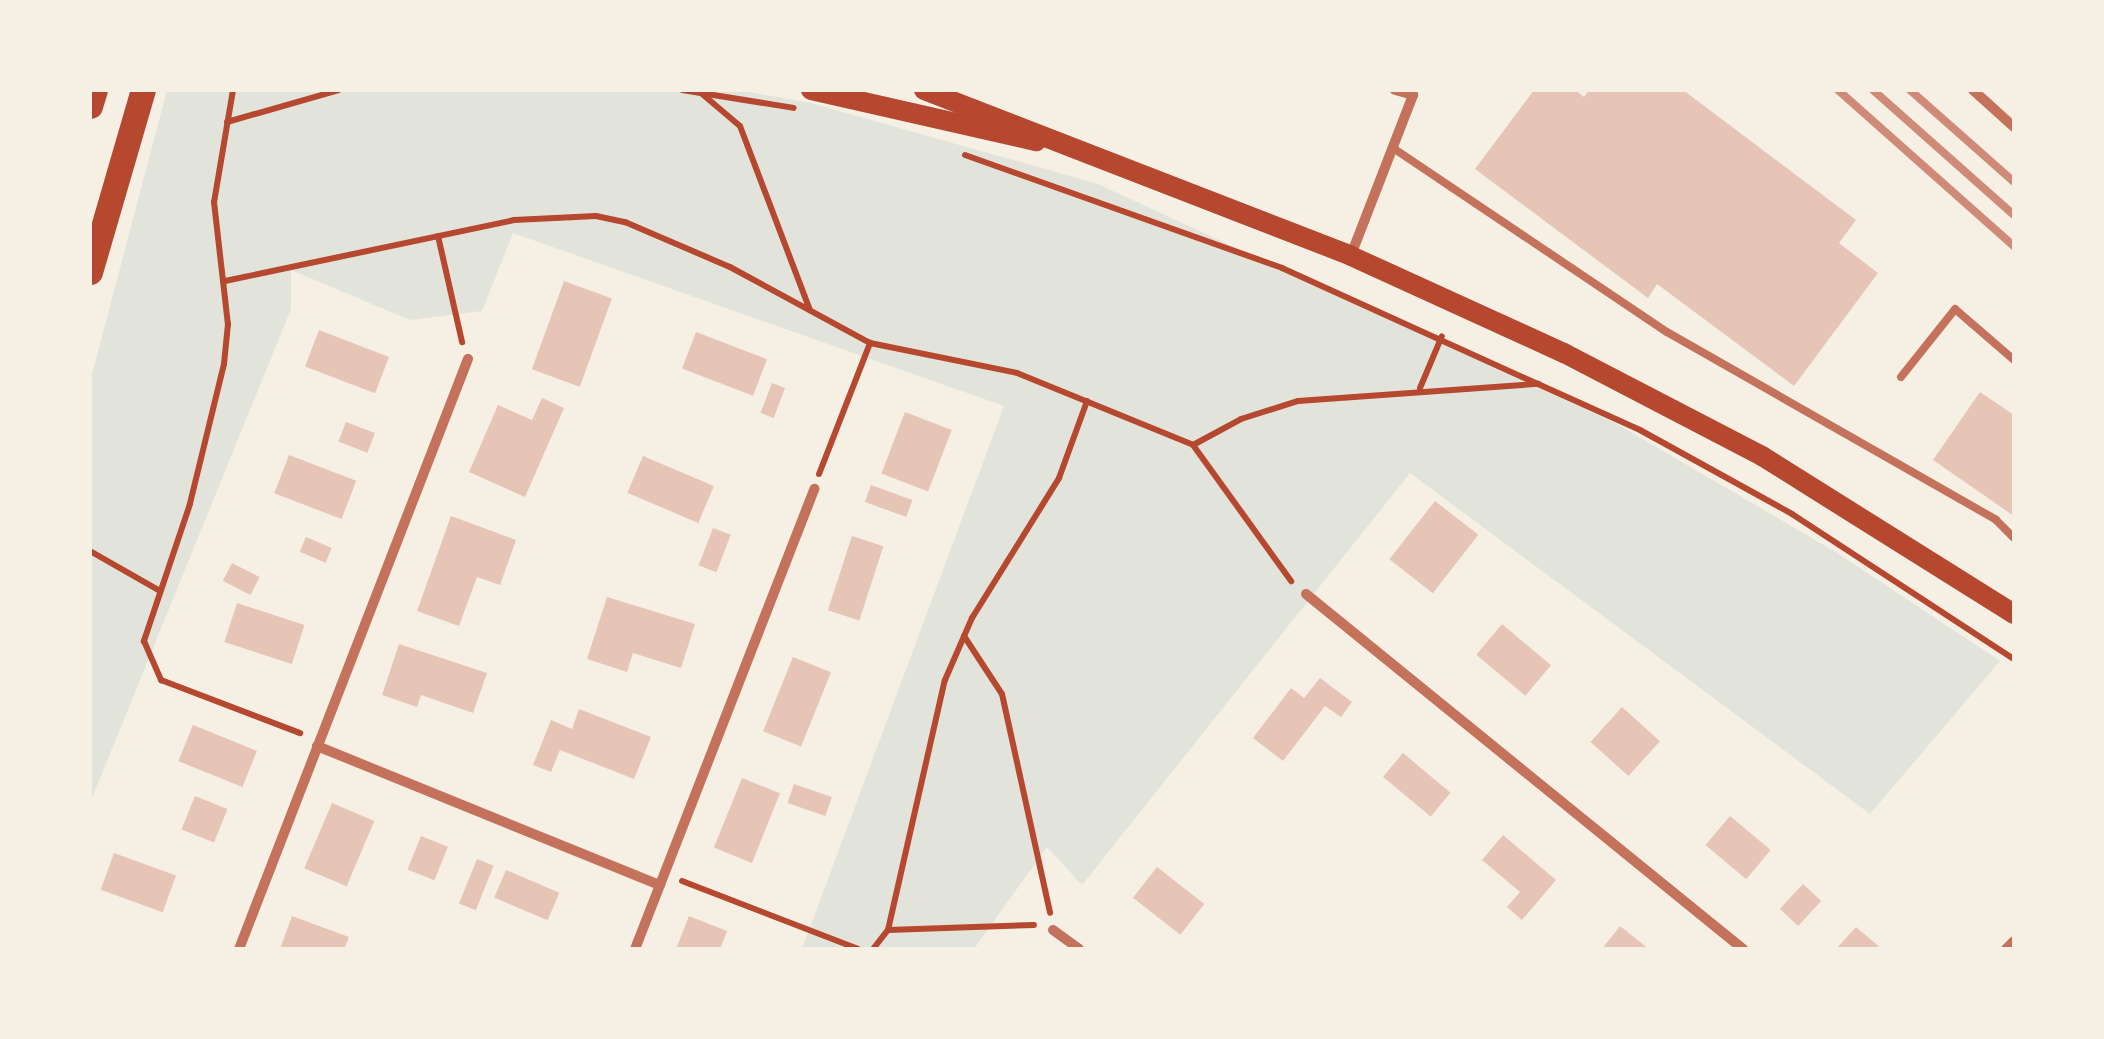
<!DOCTYPE html>
<style>
body{margin:0}
#map{position:relative;width:2104px;height:1039px;overflow:hidden;background:#f6efe4;font-family:Jost,sans-serif}
div>[style]{position:absolute}
[style*='--x']{left:calc(var(--x)*1px);top:calc(var(--y)*1px);width:calc(var(--w)*1px);rotate:calc(var(--a)*1deg)}
.green>*{inset:0;background:#e2e4dc}
.building>*{inset:0;background:#e6c5b7;transform-origin:0 0}
.path>*{height:6px;margin:-3px;padding:0 3px;transform-origin:3px;border-radius:3px;background:#b5482f}
.service>*{height:8px;margin:-4px;padding:0 4px;transform-origin:4px;border-radius:4px;background:#c5725c}
.minor>*{height:10px;margin:-5px;padding:0 5px;transform-origin:5px;border-radius:5px;background:#c5725c}
.secondary>*{height:20px;margin:-10px;padding:0 10px;transform-origin:10px;border-radius:10px;background:#b5482f}
.primary>*{height:25px;margin:-12.5px;padding:0 12.5px;transform-origin:12.5px;border-radius:12.5px;background:#b5482f}
.rail>*{height:8px;margin:-4px;padding:0 4px;transform-origin:4px;border-radius:4px;background:#cf8b77}
span{translate:-50% -50%;white-space:nowrap;text-align:center;line-height:1.15;-webkit-text-stroke:10px #f6efe4;paint-order:stroke}
.frame{position:absolute;inset:0;border:92px solid #f6efe4;pointer-events:none}
</style>
<div id="map">
<div class="green">
<i style="clip-path:polygon(167px 90px,738px 90px,811px 103px,1098px 184px,1617px 424px,1834px 551px,2000px 661px,1870px 814px,1410px 473px,1082px 885px,1047px 847px,974px 949px,802px 949px,1004px 406px,513px 233px,482px 311px,410px 320px,291px 270px,291px 309px,90px 803px,90px 382px)"></i>
</div>
<div class="building">
<i style="clip-path:polygon(1534px 90px,1575px 90px,1584px 97px,1589px 90px,1683px 90px,1856px 220px,1839px 243px,1878px 273px,1794px 386px,1657px 284px,1648px 298px,1475px 169px)"></i>
<i style="left:564px;top:281px;width:51px;height:94px;rotate:20deg"></i>
<i style="left:319px;top:330px;width:75px;height:39px;rotate:21deg"></i>
<i style="left:696px;top:332px;width:76px;height:39px;rotate:21deg"></i>
<i style="left:772px;top:383px;width:14px;height:32px;rotate:21deg"></i>
<i style="clip-path:polygon(1980px 392px,2014px 415px,2014px 516px,1933px 460px)"></i>
<i style="clip-path:polygon(542px 398px,564px 408px,525px 497px,469px 472px,498px 405px,532px 420px)"></i>
<i style="left:905px;top:412px;width:50px;height:66px;rotate:21deg"></i>
<i style="left:346px;top:422px;width:31px;height:21px;rotate:21deg"></i>
<i style="left:289px;top:455px;width:72px;height:41px;rotate:21deg"></i>
<i style="left:643px;top:456px;width:77px;height:40px;rotate:23deg"></i>
<i style="left:871px;top:485px;width:44px;height:18px;rotate:20deg"></i>
<i style="left:1435px;top:501px;width:55px;height:74px;rotate:38deg"></i>
<i style="clip-path:polygon(451px 516px,516px 540px,500px 585px,477px 577px,459px 626px,417px 611px)"></i>
<i style="left:713px;top:528px;width:19px;height:40px;rotate:21deg"></i>
<i style="left:852px;top:536px;width:33px;height:78px;rotate:18deg"></i>
<i style="left:306px;top:537px;width:28px;height:16px;rotate:23deg"></i>
<i style="left:232px;top:563px;width:31px;height:20px;rotate:27deg"></i>
<i style="clip-path:polygon(607px 597px,695px 624px,681px 668px,633px 653px,627px 672px,587px 659px)"></i>
<i style="left:237px;top:603px;width:71px;height:41px;rotate:18deg"></i>
<i style="left:1502px;top:624px;width:64px;height:40px;rotate:40deg"></i>
<i style="clip-path:polygon(399px 644px,487px 673px,473px 713px,421px 695px,417px 707px,382px 695px)"></i>
<i style="left:793px;top:657px;width:41px;height:80px;rotate:22deg"></i>
<i style="clip-path:polygon(1320px 678px,1352px 702px,1341px 717px,1325px 706px,1283px 761px,1253px 738px,1291px 688px,1304px 698px)"></i>
<i style="left:1622px;top:707px;width:51px;height:47px;rotate:42deg"></i>
<i style="clip-path:polygon(579px 709px,651px 737px,634px 779px,560px 750px,551px 772px,533px 765px,551px 720px,572px 729px)"></i>
<i style="left:193px;top:725px;width:69px;height:39px;rotate:22deg"></i>
<i style="left:1403px;top:753px;width:62px;height:31px;rotate:40deg"></i>
<i style="left:742px;top:778px;width:41px;height:75px;rotate:22deg"></i>
<i style="left:794px;top:784px;width:40px;height:20px;rotate:19deg"></i>
<i style="left:195px;top:796px;width:35px;height:36px;rotate:22deg"></i>
<i style="left:332px;top:803px;width:46px;height:71px;rotate:23deg"></i>
<i style="left:1730px;top:816px;width:53px;height:38px;rotate:40deg"></i>
<i style="clip-path:polygon(1503px 835px,1556px 880px,1522px 920px,1507px 907px,1520px 892px,1482px 860px)"></i>
<i style="left:421px;top:836px;width:29px;height:36px;rotate:22deg"></i>
<i style="left:114px;top:853px;width:66px;height:39px;rotate:20deg"></i>
<i style="left:477px;top:859px;width:18px;height:48px;rotate:22deg"></i>
<i style="left:1157px;top:867px;width:60px;height:39px;rotate:38deg"></i>
<i style="left:506px;top:870px;width:58px;height:30px;rotate:23deg"></i>
<i style="left:1803px;top:884px;width:25px;height:34px;rotate:43deg"></i>
<i style="clip-path:polygon(292px 916px,349px 937px,344px 949px,280px 949px)"></i>
<i style="clip-path:polygon(689px 916px,727px 931px,720px 949px,676px 949px)"></i>
<i style="clip-path:polygon(1620px 926px,1649px 949px,1602px 949px)"></i>
<i style="clip-path:polygon(1856px 927px,1882px 949px,1836px 949px)"></i>
</div>
<div class="path">
<i style="--x:233;--y:90;--w:114;--a:99.6"></i>
<i style="--x:214;--y:202;--w:123;--a:83.5"></i>
<i style="--x:228;--y:324;--w:40;--a:95.7"></i>
<i style="--x:224;--y:364;--w:144;--a:103.7"></i>
<i style="--x:190;--y:504;--w:145;--a:108.6"></i>
<i style="--x:144;--y:641;--w:43;--a:66.4"></i>
<i style="--x:161;--y:680;--w:149;--a:20.9"></i>
<i style="--x:682;--y:90;--w:113;--a:9.1"></i>
<i style="--x:701;--y:93;--w:51;--a:40.2"></i>
<i style="--x:740;--y:126;--w:197;--a:69.2"></i>
<i style="--x:227;--y:122;--w:116;--a:-15.9"></i>
<i style="--x:965;--y:155;--w:337;--a:19.6"></i>
<i style="--x:1282;--y:268;--w:281;--a:24.4"></i>
<i style="--x:438;--y:236;--w:109;--a:77.2"></i>
<i style="--x:225;--y:281;--w:295;--a:-11.9"></i>
<i style="--x:514;--y:220;--w:82;--a:-2.8"></i>
<i style="--x:596;--y:216;--w:30;--a:12"></i>
<i style="--x:625;--y:222;--w:114;--a:23.2"></i>
<i style="--x:730;--y:267;--w:159;--a:28.5"></i>
<i style="--x:870;--y:343;--w:150;--a:11.5"></i>
<i style="--x:1017;--y:373;--w:190;--a:22.2"></i>
<i style="--x:1193;--y:445;--w:168;--a:54.2"></i>
<i style="--x:1420;--y:388;--w:56;--a:-67.1"></i>
<i style="--x:1193;--y:445;--w:55;--a:-28.4"></i>
<i style="--x:1241;--y:419;--w:60;--a:-17.5"></i>
<i style="--x:1298;--y:401;--w:241;--a:-4.1"></i>
<i style="--x:1538;--y:384;--w:112;--a:24.3"></i>
<i style="--x:1640;--y:430;--w:174;--a:28.9"></i>
<i style="--x:1792;--y:514;--w:265;--a:33.2"></i>
<i style="--x:819;--y:474;--w:141;--a:-68.7"></i>
<i style="--x:90;--y:551;--w:81;--a:29.7"></i>
<i style="--x:964;--y:636;--w:69;--a:56.8"></i>
<i style="--x:1002;--y:694;--w:224;--a:77.6"></i>
<i style="--x:682;--y:881;--w:189;--a:21.1"></i>
<i style="--x:888;--y:930;--w:146;--a:-2"></i>
<i style="--x:873;--y:949;--w:24;--a:-52"></i>
<i style="--x:888;--y:930;--w:256;--a:-77.2"></i>
<i style="--x:945;--y:680;--w:68;--a:-66.5"></i>
<i style="--x:972;--y:618;--w:165;--a:-58.1"></i>
<i style="--x:1059;--y:478;--w:82;--a:-70"></i>
</div>
<div class="service">
<i style="--x:1393;--y:148;--w:330;--a:33.9"></i>
<i style="--x:1667;--y:332;--w:379;--a:29.7"></i>
<i style="--x:1996;--y:520;--w:25;--a:45"></i>
<i style="--x:1901;--y:377;--w:87;--a:-51.5"></i>
<i style="--x:1955;--y:309;--w:78;--a:40.8"></i>
</div>
<div class="minor">
<i style="--x:1973;--y:90;--w:55;--a:42.1"></i>
<i style="--x:1351;--y:255;--w:172;--a:-68.8"></i>
<i style="--x:1413;--y:95;--w:19;--a:-164"></i>
<i style="--x:1306;--y:594;--w:563;--a:39.09"></i>
<i style="--x:317;--y:746;--w:370;--a:22.1"></i>
<i style="--x:1053;--y:930;--w:32;--a:36"></i>
<i style="--x:239;--y:949;--w:633;--a:-68.79"></i>
<i style="--x:635;--y:949;--w:494;--a:-68.7"></i>
<i style="--x:2006;--y:949;--w:11;--a:-45"></i>
</div>
<div class="secondary">
<i style="--x:811;--y:90;--w:231;--a:12.8"></i>
<i style="--x:924;--y:90;--w:458;--a:21.2"></i>
<i style="--x:1351;--y:256;--w:234;--a:24.5"></i>
<i style="--x:1564;--y:353;--w:223;--a:27.5"></i>
<i style="--x:1762;--y:456;--w:297;--a:32.1"></i>
</div>
<div class="primary">
<i style="--x:90;--y:106;--w:17;--a:-73"></i>
<i style="--x:90;--y:272;--w:190;--a:-73.8"></i>
</div>
<div class="rail">
<i style="--x:1838;--y:90;--w:235;--a:41.6"></i>
<i style="--x:1873;--y:90;--w:188;--a:41.6"></i>
<i style="--x:1910;--y:90;--w:139;--a:41.5"></i>
</div>
<div class="frame"></div>
</div>
